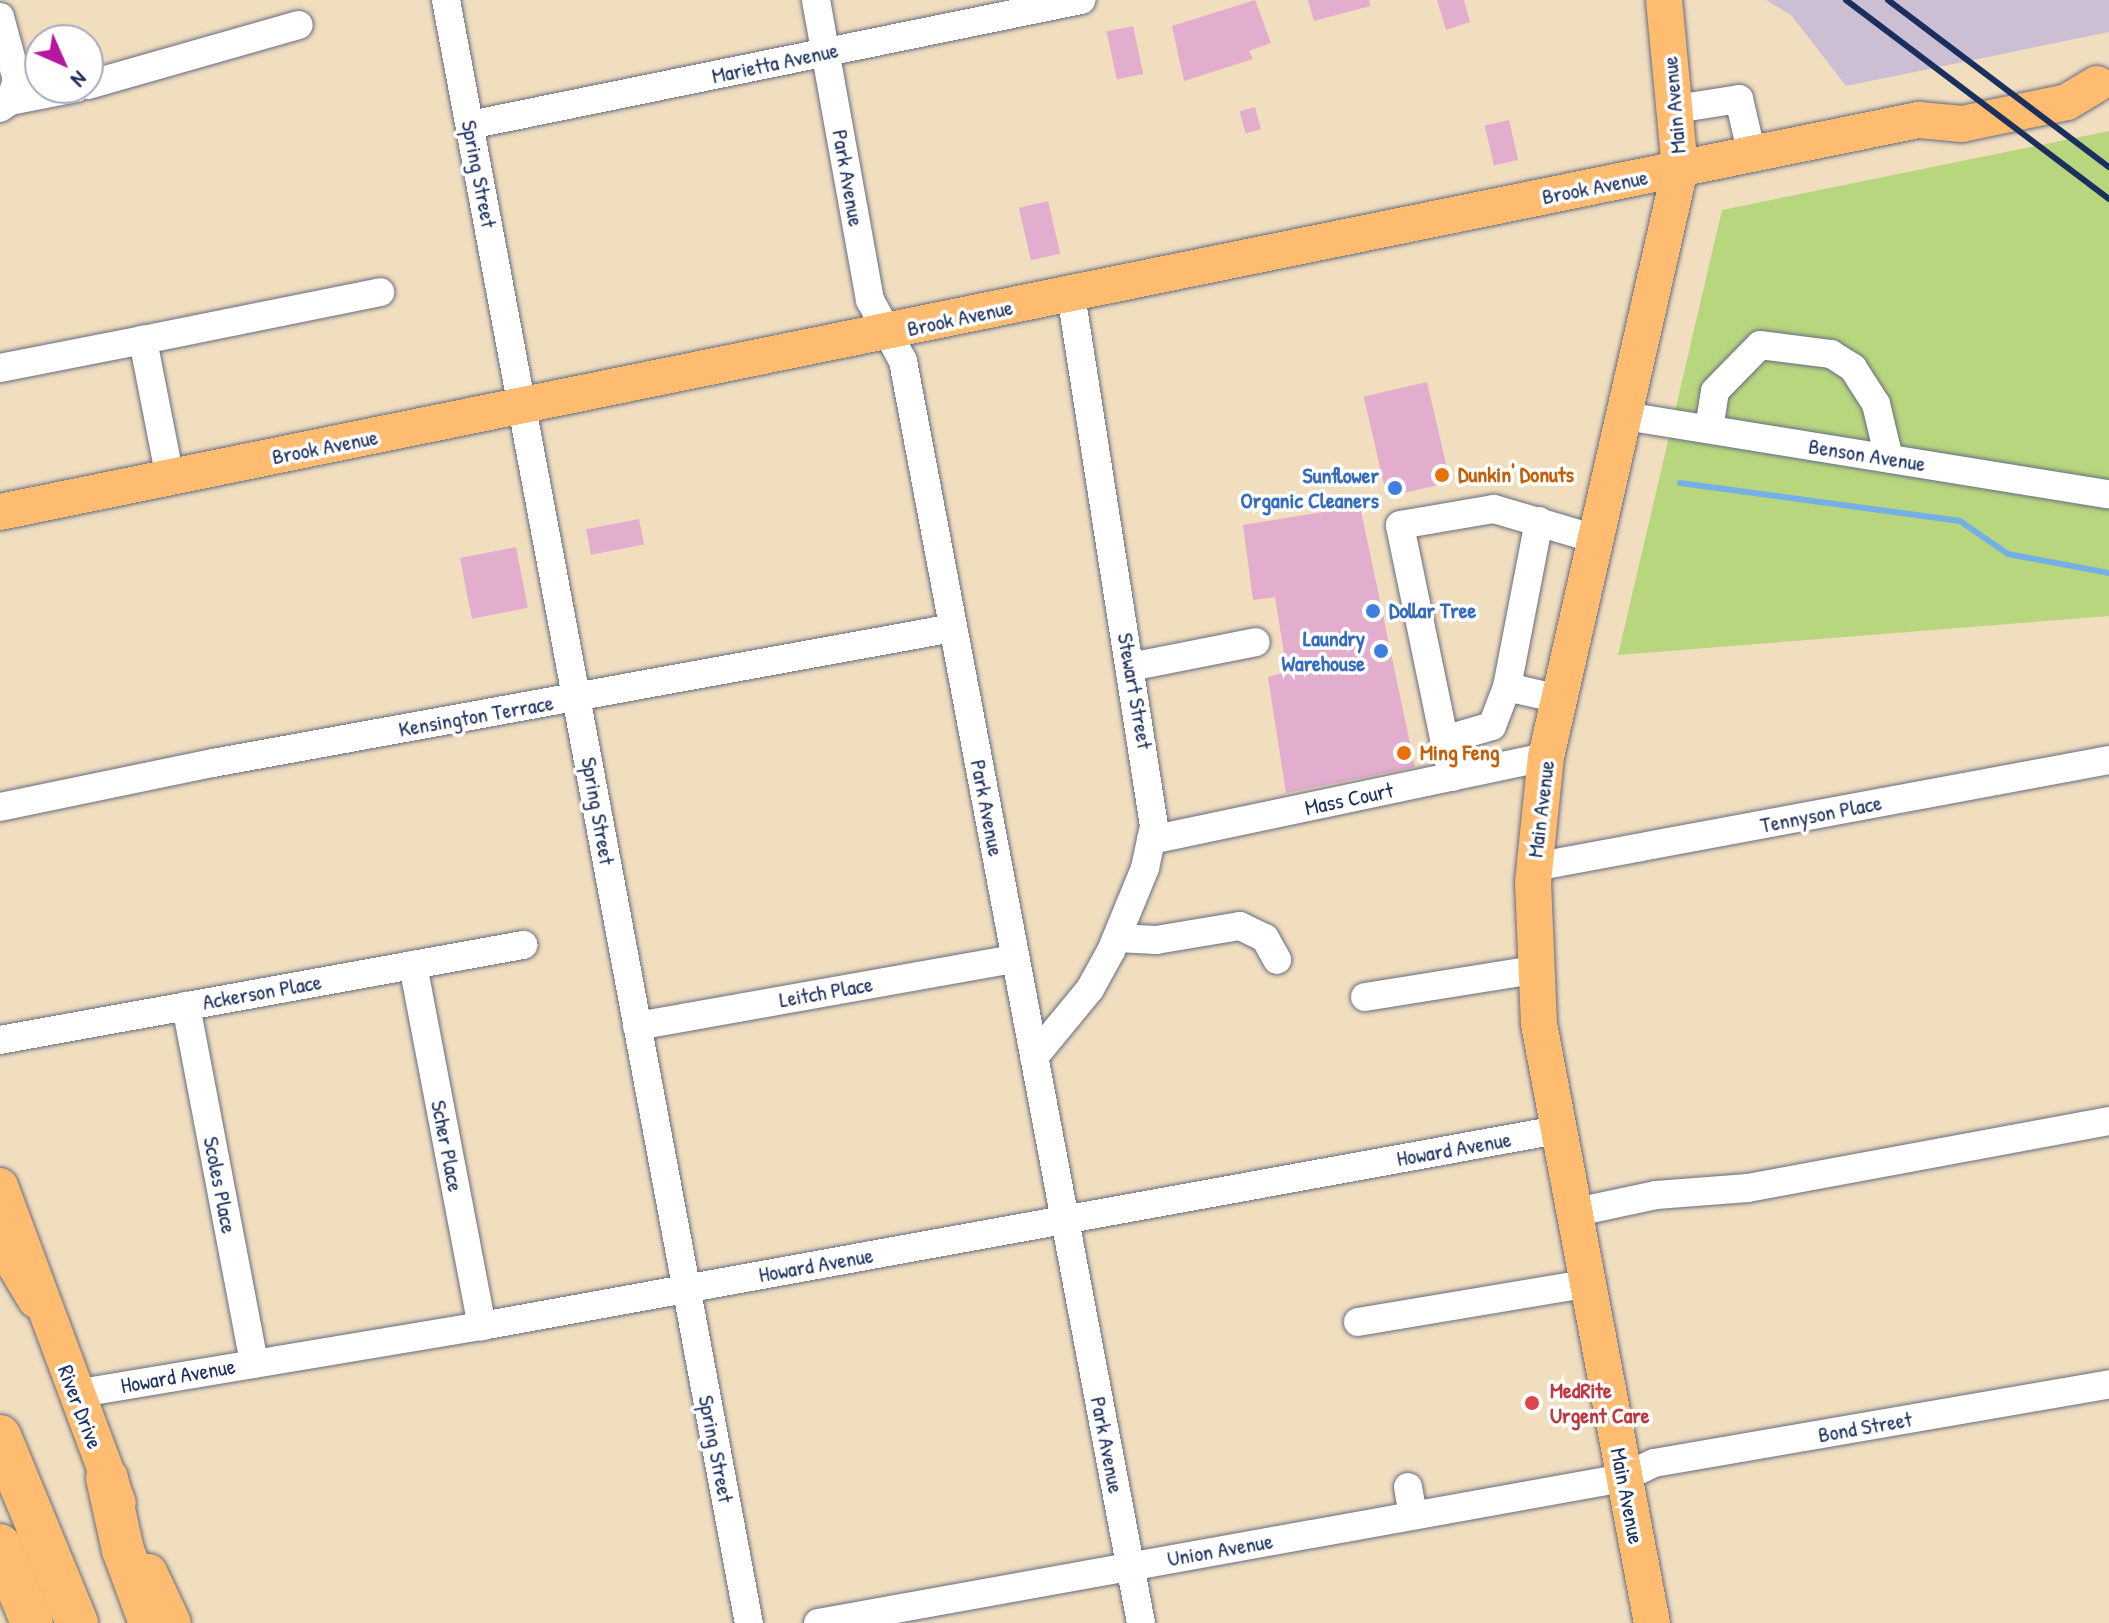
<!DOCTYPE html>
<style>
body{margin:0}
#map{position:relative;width:2109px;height:1623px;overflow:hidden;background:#f1debf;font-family:"Patrick Hand",sans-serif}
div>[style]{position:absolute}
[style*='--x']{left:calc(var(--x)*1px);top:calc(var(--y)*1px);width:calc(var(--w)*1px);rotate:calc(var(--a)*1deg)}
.industrial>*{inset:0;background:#ccbfd4}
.green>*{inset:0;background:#b8d67d}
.stream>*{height:6px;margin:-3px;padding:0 3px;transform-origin:3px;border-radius:3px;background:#74afe5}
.building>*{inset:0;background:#e3adce;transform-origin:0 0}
.roads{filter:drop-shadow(0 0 2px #666c80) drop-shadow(0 0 2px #666c80)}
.minor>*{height:28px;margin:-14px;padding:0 14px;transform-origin:14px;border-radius:14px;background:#fff}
.major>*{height:36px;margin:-18px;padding:0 18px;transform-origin:18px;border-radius:18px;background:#fdbc70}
.highway>*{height:42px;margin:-21px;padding:0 21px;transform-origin:21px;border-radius:21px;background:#fdbc70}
.rail>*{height:6px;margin:-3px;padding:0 3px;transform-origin:3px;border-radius:3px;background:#1b2f5e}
.dots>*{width:22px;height:22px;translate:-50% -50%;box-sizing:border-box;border:4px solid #fff;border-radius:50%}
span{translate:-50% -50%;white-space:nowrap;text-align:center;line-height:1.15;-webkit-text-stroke:7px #fff;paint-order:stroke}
.street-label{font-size:22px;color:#1b2f5e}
.shop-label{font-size:22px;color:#366cbe;font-weight:700}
.right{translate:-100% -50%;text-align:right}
.left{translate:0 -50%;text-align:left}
.food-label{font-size:22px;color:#c56008;font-weight:700}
.health-label{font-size:22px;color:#be3a42;font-weight:700}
.north{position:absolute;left:24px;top:24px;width:80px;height:80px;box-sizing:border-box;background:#fff;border:2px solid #a4acbf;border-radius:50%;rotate:135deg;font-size:22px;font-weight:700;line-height:32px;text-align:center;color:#1b2f5e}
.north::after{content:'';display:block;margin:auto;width:28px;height:36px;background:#b5179e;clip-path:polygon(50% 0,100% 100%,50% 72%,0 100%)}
</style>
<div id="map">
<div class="industrial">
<i style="clip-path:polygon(1766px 0,2109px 0,2109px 32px,1846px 86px,1791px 15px)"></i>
</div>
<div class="green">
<i style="clip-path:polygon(2109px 131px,2109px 616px,1618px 655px,1722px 210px)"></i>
</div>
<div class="stream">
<i style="--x:1680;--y:483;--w:283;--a:7.7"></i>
<i style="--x:1960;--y:521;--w:58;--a:34.5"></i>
<i style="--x:2008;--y:554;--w:103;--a:10.7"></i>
</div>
<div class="building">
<i style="clip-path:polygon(1255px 0,1271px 43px,1249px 51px,1253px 59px,1184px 81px,1172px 26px)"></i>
<i style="clip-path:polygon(1308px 0,1369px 0,1370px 6px,1314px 21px)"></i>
<i style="clip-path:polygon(1437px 0,1464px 0,1470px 22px,1446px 30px)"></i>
<i style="left:1133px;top:26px;width:49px;height:27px;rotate:78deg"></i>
<i style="left:1255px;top:107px;width:23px;height:16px;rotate:75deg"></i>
<i style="left:1509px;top:120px;width:41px;height:25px;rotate:77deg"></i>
<i style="left:1048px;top:201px;width:54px;height:30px;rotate:77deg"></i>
<i style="left:1427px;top:382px;width:103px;height:65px;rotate:77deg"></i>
<i style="clip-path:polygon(1360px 506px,1415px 767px,1286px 793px,1268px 677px,1287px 672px,1275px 597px,1253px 600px,1243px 525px)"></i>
<i style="left:639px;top:519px;width:26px;height:54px;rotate:79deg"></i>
<i style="left:516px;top:547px;width:62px;height:57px;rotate:79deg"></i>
</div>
<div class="roads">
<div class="minor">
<i style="--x:446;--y:0;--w:1651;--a:79.43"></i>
<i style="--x:816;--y:0;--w:305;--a:79.8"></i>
<i style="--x:870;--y:300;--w:69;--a:61.6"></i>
<i style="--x:903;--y:361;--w:1284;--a:79.32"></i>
<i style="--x:0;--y:17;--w:65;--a:74.9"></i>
<i style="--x:17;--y:80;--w:22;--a:108"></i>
<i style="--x:10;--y:101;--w:12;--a:145"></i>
<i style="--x:88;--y:85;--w:219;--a:-15.9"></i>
<i style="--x:10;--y:101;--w:67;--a:-11.1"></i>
<i style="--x:1676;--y:109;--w:64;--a:-9"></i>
<i style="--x:1739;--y:99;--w:57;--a:76.9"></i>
<i style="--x:470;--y:125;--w:624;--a:-11.56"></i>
<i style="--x:0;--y:368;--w:146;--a:-11.1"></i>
<i style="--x:1625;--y:416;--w:490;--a:9.2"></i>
<i style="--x:1709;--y:429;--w:38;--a:-81"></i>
<i style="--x:1715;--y:391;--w:64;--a:-45.6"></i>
<i style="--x:1760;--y:345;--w:72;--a:7.2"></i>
<i style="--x:1831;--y:354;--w:26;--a:32"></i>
<i style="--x:1853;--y:368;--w:43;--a:57.4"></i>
<i style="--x:1876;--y:404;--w:56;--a:76.5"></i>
<i style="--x:170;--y:478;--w:141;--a:-101.1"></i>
<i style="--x:143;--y:340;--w:242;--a:-11.4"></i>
<i style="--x:1539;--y:521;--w:169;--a:100.9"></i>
<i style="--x:1507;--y:687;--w:53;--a:13"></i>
<i style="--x:1130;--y:667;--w:128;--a:-11.2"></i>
<i style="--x:1444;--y:740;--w:50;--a:-16.3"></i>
<i style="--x:1492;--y:726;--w:42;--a:-69"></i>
<i style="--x:1452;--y:777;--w:257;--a:-101.7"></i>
<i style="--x:1400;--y:525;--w:95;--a:-9.7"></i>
<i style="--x:1494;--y:509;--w:105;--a:16.5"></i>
<i style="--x:0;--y:807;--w:217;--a:-11.7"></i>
<i style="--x:213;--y:763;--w:752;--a:-10.34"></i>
<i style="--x:1151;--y:840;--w:404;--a:-11.9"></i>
<i style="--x:1534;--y:867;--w:585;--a:-10.54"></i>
<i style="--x:1117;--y:938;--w:39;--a:3"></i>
<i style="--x:1156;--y:940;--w:85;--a:-9.5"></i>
<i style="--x:1240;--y:926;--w:28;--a:26"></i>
<i style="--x:1265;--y:938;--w:25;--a:61"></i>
<i style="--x:413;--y:965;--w:368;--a:79.2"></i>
<i style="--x:1365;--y:997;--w:171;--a:-9.1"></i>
<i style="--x:186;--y:1006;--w:364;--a:79.2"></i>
<i style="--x:637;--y:1026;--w:384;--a:-10.1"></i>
<i style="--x:0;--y:1040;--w:532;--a:-10.3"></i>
<i style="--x:1034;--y:1057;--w:88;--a:-50.5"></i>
<i style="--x:1090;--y:989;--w:43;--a:-61.1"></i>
<i style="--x:1111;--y:951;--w:90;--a:-67.7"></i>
<i style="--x:1145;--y:868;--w:43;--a:-77.9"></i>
<i style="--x:1154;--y:826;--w:537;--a:-98.88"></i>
<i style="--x:1572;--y:1213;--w:86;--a:-12.1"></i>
<i style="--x:1656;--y:1195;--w:92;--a:-4.4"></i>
<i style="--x:1748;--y:1188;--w:367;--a:-10.5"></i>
<i style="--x:1358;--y:1322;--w:231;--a:-9.5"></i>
<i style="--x:75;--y:1394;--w:413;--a:-9.5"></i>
<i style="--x:482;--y:1326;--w:1093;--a:-10.33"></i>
<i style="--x:1408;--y:1487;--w:28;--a:80"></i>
<i style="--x:818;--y:1623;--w:818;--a:-10.21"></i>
<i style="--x:1623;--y:1478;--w:34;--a:-26"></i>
<i style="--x:1654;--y:1463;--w:462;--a:-9.8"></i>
</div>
<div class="major">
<i style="--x:0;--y:512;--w:1959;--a:-11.55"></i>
<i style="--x:1919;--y:120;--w:43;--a:5.3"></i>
<i style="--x:1962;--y:124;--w:107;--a:-11.8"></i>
<i style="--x:2067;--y:102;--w:35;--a:-31"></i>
<i style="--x:0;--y:1186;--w:338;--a:69.6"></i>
<i style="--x:149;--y:1572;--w:56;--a:64.8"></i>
<i style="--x:1652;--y:1623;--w:610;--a:-100.68"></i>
<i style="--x:1539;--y:1024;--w:142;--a:-92.4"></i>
<i style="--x:1533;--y:882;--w:126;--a:-84.1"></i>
<i style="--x:1546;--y:757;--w:603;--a:-77.16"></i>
<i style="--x:1680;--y:169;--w:170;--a:-95.4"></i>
</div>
<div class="highway">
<i style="--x:0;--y:1234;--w:74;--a:59.3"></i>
<i style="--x:0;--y:1436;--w:202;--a:67.6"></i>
<i style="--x:107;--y:1478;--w:74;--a:77.5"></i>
<i style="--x:123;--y:1550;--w:78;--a:69.7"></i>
<i style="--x:0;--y:1545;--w:84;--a:67.7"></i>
</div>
</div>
<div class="rail">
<i style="--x:1846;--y:0;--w:330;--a:37.1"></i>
<i style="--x:1888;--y:0;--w:277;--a:37.1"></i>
</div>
<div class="dots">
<i style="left:1442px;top:475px;background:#e8710a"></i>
<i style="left:1395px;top:488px;background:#3f7fe0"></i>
<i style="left:1373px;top:611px;background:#3f7fe0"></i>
<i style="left:1381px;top:651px;background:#3f7fe0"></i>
<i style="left:1404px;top:753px;background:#e8710a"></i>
<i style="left:1532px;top:1403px;background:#e0444e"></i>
</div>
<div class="street-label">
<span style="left:775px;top:63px;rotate:-12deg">Marietta Avenue</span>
<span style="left:1674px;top:105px;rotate:-95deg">Main Avenue</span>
<span style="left:479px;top:174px;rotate:79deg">Spring Street</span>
<span style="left:848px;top:178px;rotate:80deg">Park Avenue</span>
<span style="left:1595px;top:187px;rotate:-11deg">Brook Avenue</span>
<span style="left:960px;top:318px;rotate:-12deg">Brook Avenue</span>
<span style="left:325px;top:447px;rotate:-11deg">Brook Avenue</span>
<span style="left:1867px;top:455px;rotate:9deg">Benson Avenue</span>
<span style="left:1135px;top:691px;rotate:80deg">Stewart Street</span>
<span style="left:476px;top:716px;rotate:-10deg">Kensington Terrace</span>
<span style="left:1349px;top:799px;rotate:-12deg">Mass Court</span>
<span style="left:987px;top:808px;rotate:79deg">Park Avenue</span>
<span style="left:1541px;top:809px;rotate:-83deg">Main Avenue</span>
<span style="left:598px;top:811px;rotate:80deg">Spring Street</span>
<span style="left:1821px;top:814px;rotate:-11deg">Tennyson Place</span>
<span style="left:262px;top:992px;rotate:-10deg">Ackerson Place</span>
<span style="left:826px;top:992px;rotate:-10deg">Leitch Place</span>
<span style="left:447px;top:1146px;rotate:79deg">Scher Place</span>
<span style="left:1454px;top:1149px;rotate:-10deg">Howard Avenue</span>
<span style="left:220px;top:1185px;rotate:79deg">Scoles Place</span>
<span style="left:816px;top:1265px;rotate:-10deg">Howard Avenue</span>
<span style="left:178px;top:1376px;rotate:-10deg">Howard Avenue</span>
<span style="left:80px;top:1407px;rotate:69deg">River Drive</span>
<span style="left:1865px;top:1427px;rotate:-10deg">Bond Street</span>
<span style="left:1107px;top:1445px;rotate:79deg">Park Avenue</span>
<span style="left:716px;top:1449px;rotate:79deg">Spring Street</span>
<span style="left:1627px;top:1496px;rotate:79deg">Main Avenue</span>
<span style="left:1220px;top:1550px;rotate:-10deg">Union Avenue</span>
</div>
<div class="shop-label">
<span class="right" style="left:1379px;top:488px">Sunflower<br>Organic Cleaners</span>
<span class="left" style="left:1389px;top:611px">Dollar Tree</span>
<span class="right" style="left:1365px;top:651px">Laundry<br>Warehouse</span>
</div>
<div class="food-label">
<span class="left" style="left:1458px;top:475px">Dunkin' Donuts</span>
<span class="left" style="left:1420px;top:753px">Ming Feng</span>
</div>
<div class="health-label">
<span class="left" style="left:1550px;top:1403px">MedRite<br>Urgent Care</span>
</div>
<div class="north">N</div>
</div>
